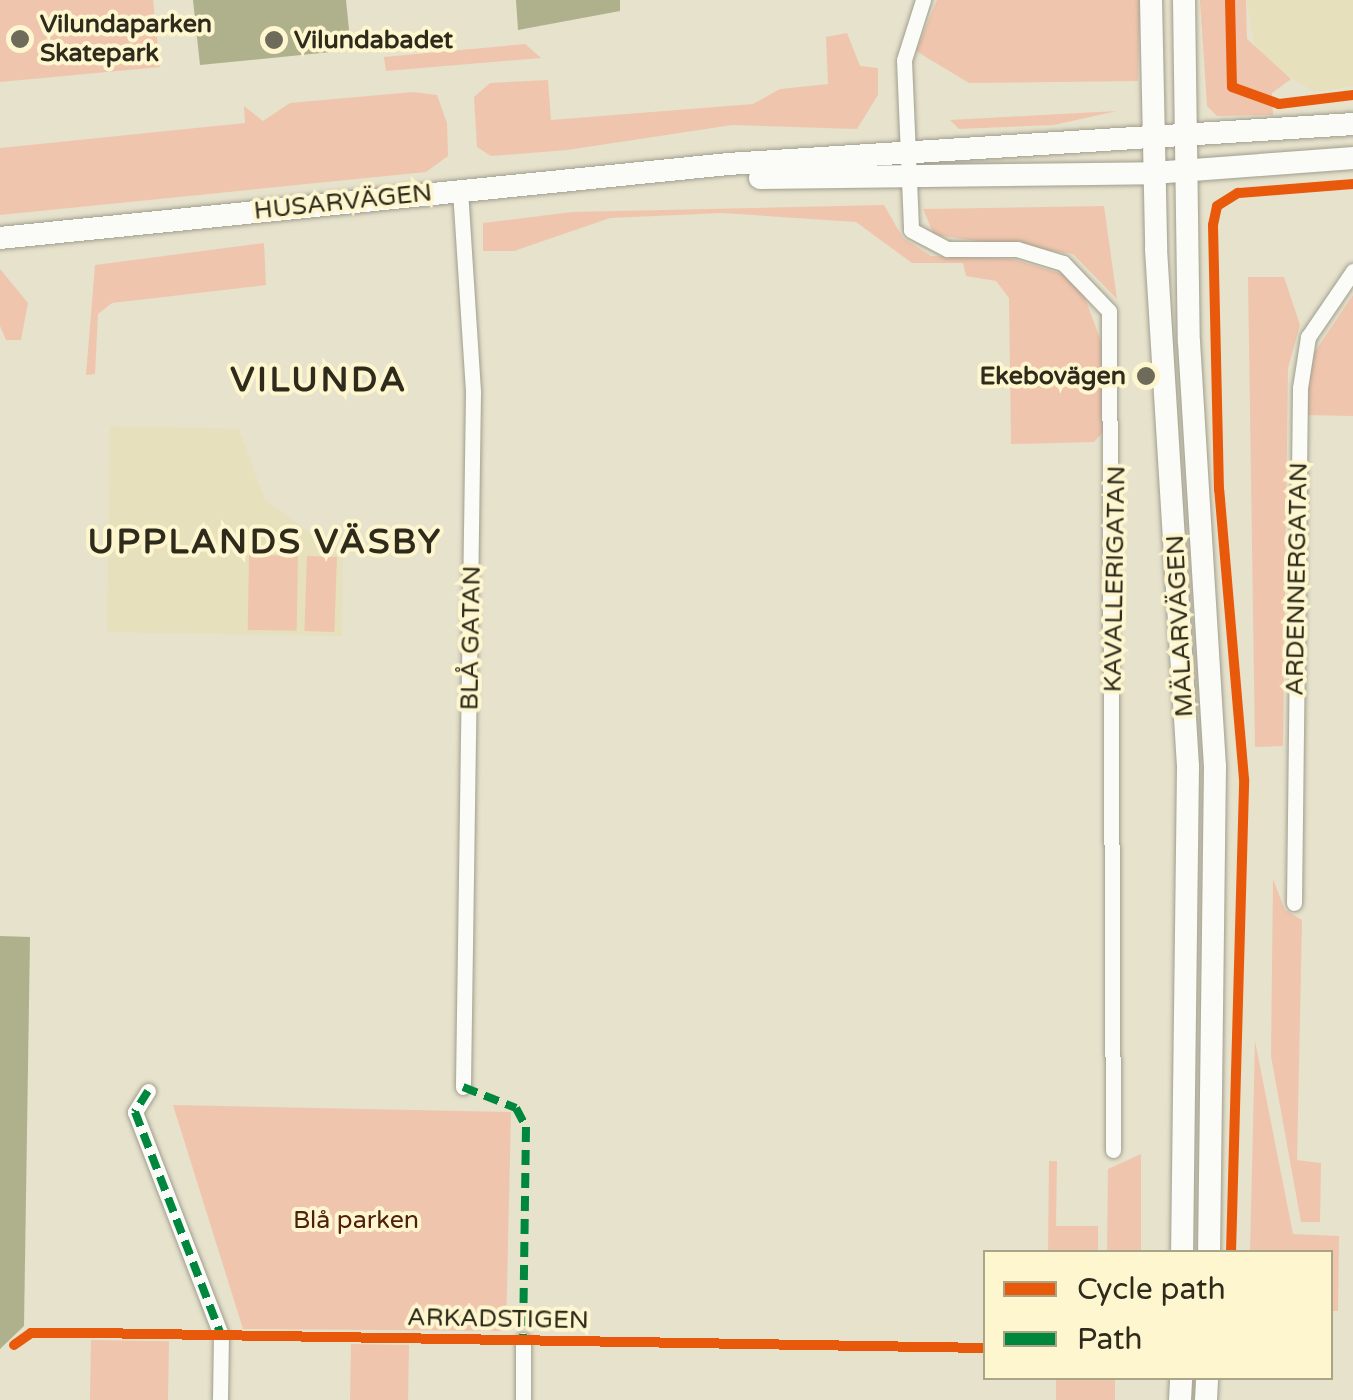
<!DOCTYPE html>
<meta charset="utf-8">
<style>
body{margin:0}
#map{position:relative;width:1353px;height:1400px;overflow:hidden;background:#e6e2cc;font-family:"Varela Round",sans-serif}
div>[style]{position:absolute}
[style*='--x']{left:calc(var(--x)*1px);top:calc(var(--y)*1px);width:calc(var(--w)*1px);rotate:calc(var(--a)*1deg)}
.built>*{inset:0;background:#e7e0bd}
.green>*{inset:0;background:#f0c5ad;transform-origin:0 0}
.building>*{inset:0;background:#aeb18b}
.roads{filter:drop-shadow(0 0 2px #a19e8e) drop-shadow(0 0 2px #a19e8e)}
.street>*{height:15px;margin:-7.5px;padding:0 7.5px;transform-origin:7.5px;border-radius:7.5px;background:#fbfbf7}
.secondary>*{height:22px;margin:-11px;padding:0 11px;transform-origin:11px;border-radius:11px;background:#fbfbf7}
.quiet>*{height:8px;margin-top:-4px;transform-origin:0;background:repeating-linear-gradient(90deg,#00873e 0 15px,transparent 0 23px)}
.cycleway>*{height:10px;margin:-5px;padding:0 5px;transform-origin:5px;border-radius:5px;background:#e8590c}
.dots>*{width:28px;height:28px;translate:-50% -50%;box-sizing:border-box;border:5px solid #fef6cf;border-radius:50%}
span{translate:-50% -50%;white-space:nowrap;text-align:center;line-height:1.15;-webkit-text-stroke:8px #fef6cf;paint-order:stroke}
.poi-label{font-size:25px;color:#2e2b1c;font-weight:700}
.left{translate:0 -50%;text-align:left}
.right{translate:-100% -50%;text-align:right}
.street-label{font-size:25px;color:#2e2b1c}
.park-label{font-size:25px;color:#4f2010}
.district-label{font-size:35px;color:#2e2b1c;font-weight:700;letter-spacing:2.5px}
.legend{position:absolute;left:983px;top:1250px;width:350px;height:130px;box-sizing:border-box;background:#fef6cf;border:2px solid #aba587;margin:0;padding:12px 18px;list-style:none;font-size:30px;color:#2e2b1c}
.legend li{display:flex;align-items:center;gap:20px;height:50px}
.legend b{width:50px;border:2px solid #aba587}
</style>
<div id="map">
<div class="built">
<i style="clip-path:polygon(1246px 0,1353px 0,1353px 86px,1314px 92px,1256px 54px)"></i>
<i style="clip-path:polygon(110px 426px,239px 429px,265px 500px,343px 558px,342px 636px,107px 632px)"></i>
</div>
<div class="green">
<i style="clip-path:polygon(0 0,153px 0,160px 67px,0 82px)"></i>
<i style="clip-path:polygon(937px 0,1140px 0,1138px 81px,969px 83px,916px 51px)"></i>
<i style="clip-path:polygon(1200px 0,1246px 0,1247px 39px,1291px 79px,1272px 93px,1273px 115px,1217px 116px,1207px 106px)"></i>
<i style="clip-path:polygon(847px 33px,860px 66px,878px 68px,878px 95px,857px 129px,732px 125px,567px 150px,491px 156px,477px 147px,474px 97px,490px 83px,548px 80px,551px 120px,753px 104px,780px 89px,828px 84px,826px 37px)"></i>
<i style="clip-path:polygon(525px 44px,541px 58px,386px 71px,384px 57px)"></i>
<i style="clip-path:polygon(413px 92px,437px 95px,447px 123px,448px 156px,426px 172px,0 215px,0 148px,245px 123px,244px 106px,263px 121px,290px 103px)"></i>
<i style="clip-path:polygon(1117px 111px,1054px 125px,959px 129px,950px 120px)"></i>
<i style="clip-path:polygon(884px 205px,903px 238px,931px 256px,1012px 259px,1066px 275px,1084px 295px,1103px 347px,1103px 432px,1094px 442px,1011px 444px,1009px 298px,996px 281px,966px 276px,963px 263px,912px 263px,856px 222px,722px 213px,610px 218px,514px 251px,483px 251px,483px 223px,572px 212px)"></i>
<i style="clip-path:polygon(1104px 206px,1117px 299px,1073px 254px,934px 235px,923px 209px)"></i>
<i style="clip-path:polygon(264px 243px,266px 285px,112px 303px,98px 314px,95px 374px,86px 375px,95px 265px)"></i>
<i style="clip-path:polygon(0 269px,28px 303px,21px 340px,6px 340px,0 326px)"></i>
<i style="clip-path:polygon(1248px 277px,1284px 277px,1300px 325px,1288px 368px,1283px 746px,1255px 747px)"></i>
<i style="clip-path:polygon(1353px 295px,1353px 416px,1304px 415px,1312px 356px)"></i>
<i style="left:249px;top:555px;width:49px;height:75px;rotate:1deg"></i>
<i style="left:307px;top:556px;width:30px;height:75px;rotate:2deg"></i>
<i style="clip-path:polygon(1273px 879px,1285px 910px,1302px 920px,1297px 1160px,1321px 1163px,1320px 1222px,1301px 1222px,1271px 1056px)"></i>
<i style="clip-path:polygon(1255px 1041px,1293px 1234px,1339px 1236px,1338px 1311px,1331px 1311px,1330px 1252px,1250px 1252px)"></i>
<i style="clip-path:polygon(173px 1105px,511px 1112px,506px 1331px,243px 1329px)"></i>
<i style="clip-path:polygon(1141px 1154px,1141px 1252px,1107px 1252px,1108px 1169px)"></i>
<i style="clip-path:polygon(1049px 1161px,1057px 1161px,1056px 1226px,1098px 1226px,1098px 1252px,1048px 1252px)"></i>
<i style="left:91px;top:1340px;width:78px;height:60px;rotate:1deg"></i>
<i style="left:351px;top:1344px;width:58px;height:56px;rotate:1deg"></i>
<i style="left:1056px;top:1378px;width:59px;height:22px"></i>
</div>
<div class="building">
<i style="clip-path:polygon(193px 0,346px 0,351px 50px,200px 65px)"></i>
<i style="clip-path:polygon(516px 0,620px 0,620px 11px,518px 30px)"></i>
<i style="clip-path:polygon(0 936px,30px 937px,24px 1326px,0 1349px)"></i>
</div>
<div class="roads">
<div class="street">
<i style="--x:923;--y:0;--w:63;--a:107.6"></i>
<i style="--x:904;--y:60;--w:170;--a:87.6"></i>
<i style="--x:911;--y:230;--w:41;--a:27.8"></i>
<i style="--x:947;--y:249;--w:70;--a:0"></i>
<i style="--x:1017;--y:249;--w:48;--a:16.9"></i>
<i style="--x:1063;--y:263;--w:66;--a:46.2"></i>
<i style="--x:1109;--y:311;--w:839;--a:89.73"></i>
<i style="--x:460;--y:190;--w:203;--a:86.3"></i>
<i style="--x:473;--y:393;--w:694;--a:90.83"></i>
<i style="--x:1294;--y:903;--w:515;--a:-89.33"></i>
<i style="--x:1300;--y:388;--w:52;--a:-81.1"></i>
<i style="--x:1308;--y:337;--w:80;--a:-55.7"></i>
<i style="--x:148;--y:1091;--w:25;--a:122"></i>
<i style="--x:135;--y:1112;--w:239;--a:68.9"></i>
<i style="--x:221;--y:1335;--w:65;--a:90.9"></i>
<i style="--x:523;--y:1400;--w:60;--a:-90"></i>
</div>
<div class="secondary">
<i style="--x:1151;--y:0;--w:249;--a:88.8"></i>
<i style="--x:1156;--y:249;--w:519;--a:86.46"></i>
<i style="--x:1188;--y:767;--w:485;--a:90.7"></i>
<i style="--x:1184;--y:0;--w:342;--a:89.2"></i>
<i style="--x:1189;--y:342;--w:425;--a:86.5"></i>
<i style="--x:1215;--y:766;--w:486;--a:90.7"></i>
<i style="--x:760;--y:178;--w:393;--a:-0.7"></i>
<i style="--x:1153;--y:173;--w:201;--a:-4.3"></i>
<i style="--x:0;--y:238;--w:732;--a:-5.8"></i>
<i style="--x:728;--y:164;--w:626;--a:-3.66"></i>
<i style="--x:1180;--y:1400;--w:22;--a:-87"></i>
<i style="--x:1206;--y:1400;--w:22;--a:-87"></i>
</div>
</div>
<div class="quiet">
<i style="--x:463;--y:1087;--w:57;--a:21.6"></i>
<i style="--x:516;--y:1108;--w:21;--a:62"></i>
<i style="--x:526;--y:1127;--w:213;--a:90.8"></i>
<i style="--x:148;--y:1091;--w:25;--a:122"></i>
<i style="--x:135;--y:1112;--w:239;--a:68.9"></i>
</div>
<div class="cycleway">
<i style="--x:1230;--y:0;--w:87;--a:88.7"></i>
<i style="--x:1232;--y:87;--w:50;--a:19.9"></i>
<i style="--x:1279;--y:104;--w:75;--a:-6.9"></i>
<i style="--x:1231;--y:1252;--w:473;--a:-88.4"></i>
<i style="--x:1244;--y:779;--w:290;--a:-94.9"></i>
<i style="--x:1219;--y:490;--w:265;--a:-91.3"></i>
<i style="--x:1213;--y:225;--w:19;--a:-78"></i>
<i style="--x:1217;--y:206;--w:25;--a:-32"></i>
<i style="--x:1238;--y:193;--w:115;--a:-4.5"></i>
<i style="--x:14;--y:1345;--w:21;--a:-35"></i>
<i style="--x:31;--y:1333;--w:61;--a:0"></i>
<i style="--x:92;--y:1333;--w:894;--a:0.96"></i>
</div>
<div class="dots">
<i style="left:20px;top:39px;background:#6e6b5a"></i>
<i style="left:274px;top:40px;background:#6e6b5a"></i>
<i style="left:1146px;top:376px;background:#6e6b5a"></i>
</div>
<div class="poi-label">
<span class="left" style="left:40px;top:39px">Vilundaparken<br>Skatepark</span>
<span class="left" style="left:294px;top:40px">Vilundabadet</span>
<span class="right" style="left:1126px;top:376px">Ekebovägen</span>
</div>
<div class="street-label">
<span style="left:343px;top:202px;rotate:-6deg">HUSARVÄGEN</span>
<span style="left:1115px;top:579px;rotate:-89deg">KAVALLERIGATAN</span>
<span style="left:1297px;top:579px;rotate:-89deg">ARDENNERGATAN</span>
<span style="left:1180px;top:626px;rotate:-93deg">MÄLARVÄGEN</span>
<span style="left:471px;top:638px;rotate:-89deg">BLÅ GATAN</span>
<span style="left:498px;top:1319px;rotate:1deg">ARKADSTIGEN</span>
</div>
<div class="park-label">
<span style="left:356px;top:1220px">Blå parken</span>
</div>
<div class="district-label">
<span style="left:319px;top:380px">VILUNDA</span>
<span style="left:265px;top:542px">UPPLANDS VÄSBY</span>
</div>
<ul class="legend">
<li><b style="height:12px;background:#e8590c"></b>Cycle path</li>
<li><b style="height:12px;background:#00873e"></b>Path</li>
</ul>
</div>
